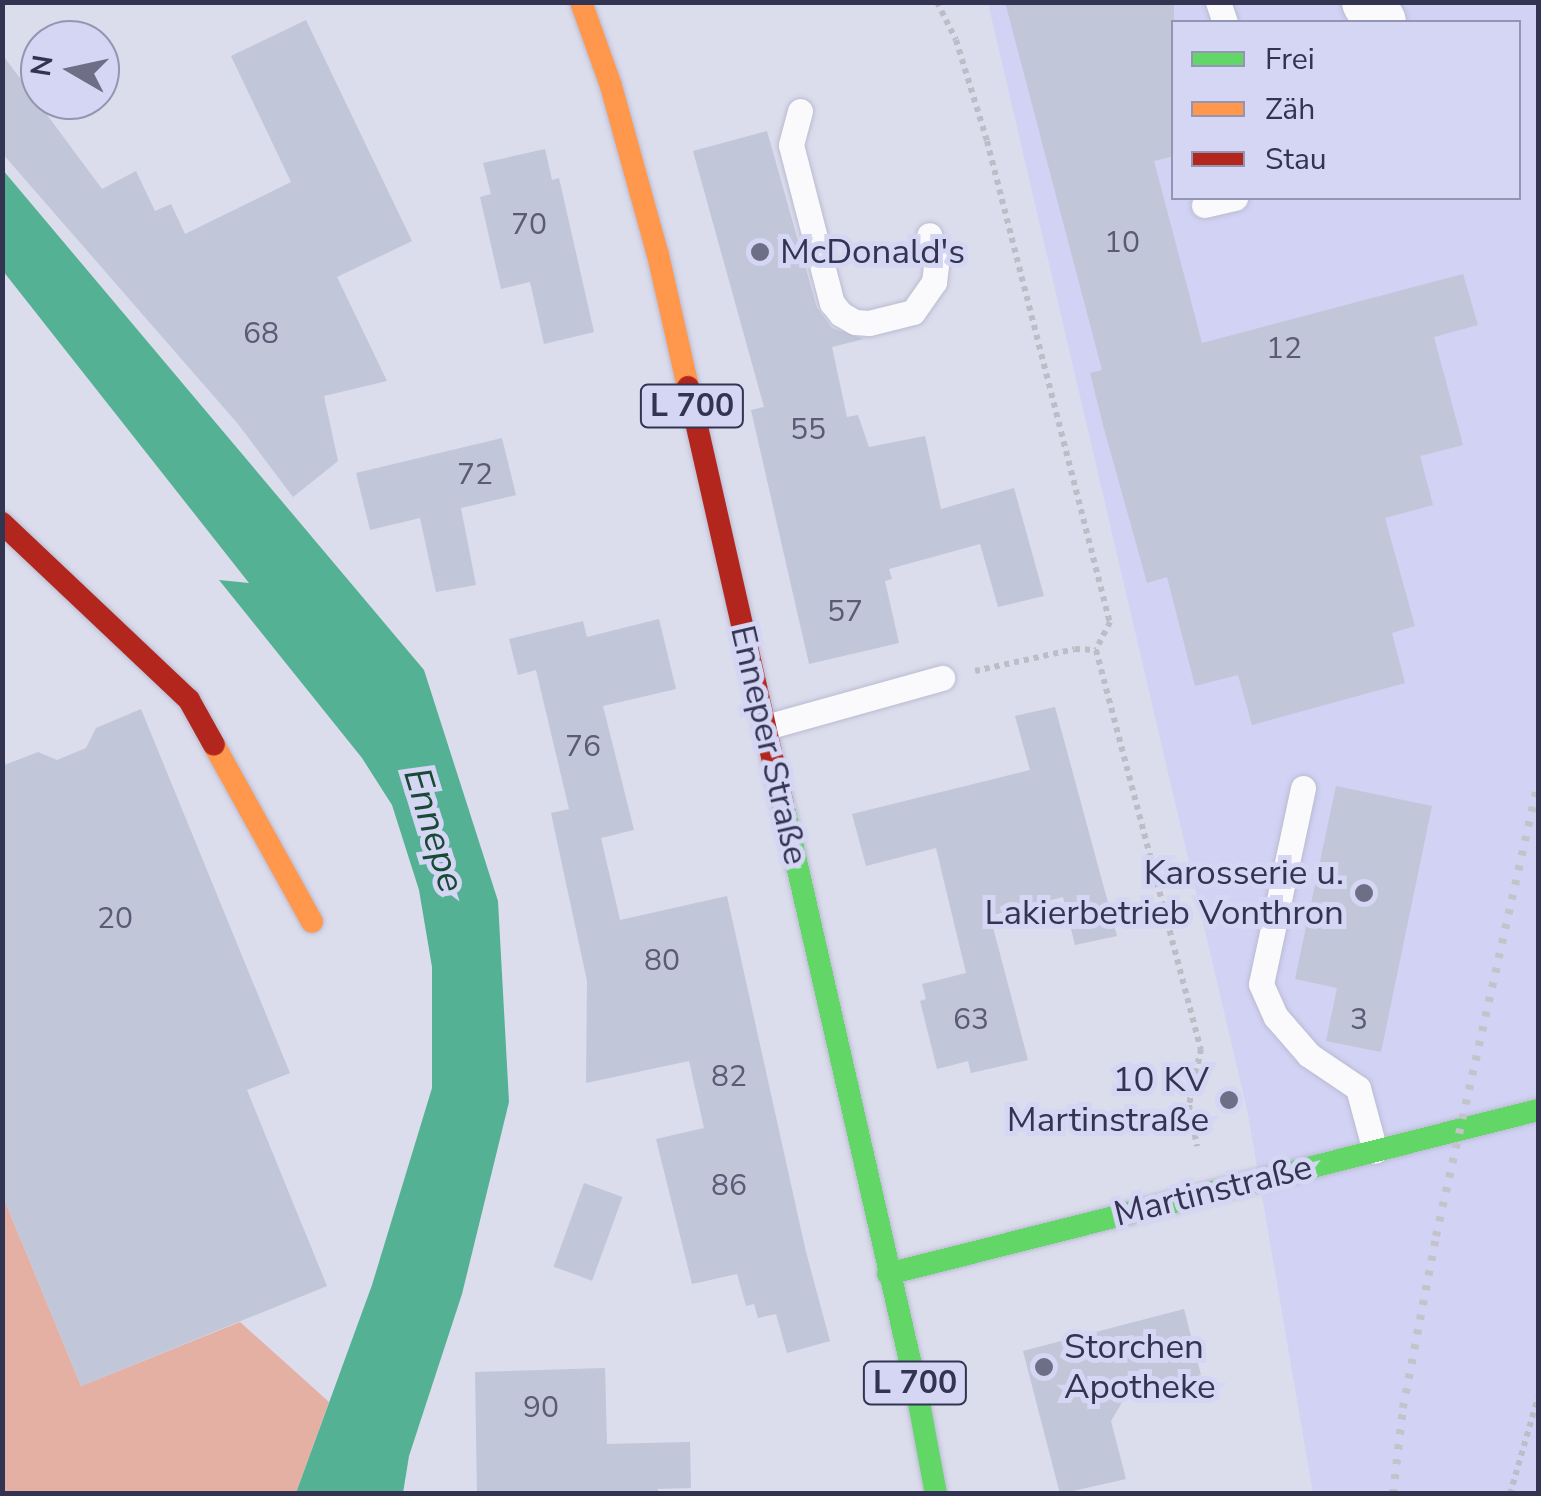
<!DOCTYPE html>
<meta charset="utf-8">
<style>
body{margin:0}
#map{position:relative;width:1541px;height:1496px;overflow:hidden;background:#dbdcec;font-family:"Nunito Sans",sans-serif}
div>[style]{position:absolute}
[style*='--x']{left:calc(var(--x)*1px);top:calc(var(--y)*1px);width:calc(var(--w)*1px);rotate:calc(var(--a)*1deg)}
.built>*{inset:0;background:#d1d2f4}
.green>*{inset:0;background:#e3b0a3}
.water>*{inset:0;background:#54b194}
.building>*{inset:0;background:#c1c6d8;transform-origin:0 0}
.path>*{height:6px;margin-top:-3px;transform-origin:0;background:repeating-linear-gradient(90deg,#bdbdc7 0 5px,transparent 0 10px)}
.roads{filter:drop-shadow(0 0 2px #babbd1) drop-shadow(0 0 2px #babbd1)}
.lane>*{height:25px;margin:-12.5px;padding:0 12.5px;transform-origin:12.5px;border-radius:12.5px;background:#fafafc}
.street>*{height:52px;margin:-26px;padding:0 26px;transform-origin:26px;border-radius:26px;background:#fafafc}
.fast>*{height:22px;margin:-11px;padding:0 11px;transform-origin:11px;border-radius:11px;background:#63d668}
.slow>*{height:22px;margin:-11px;padding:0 11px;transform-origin:11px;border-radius:11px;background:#ff974d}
.jam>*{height:22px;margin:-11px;padding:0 11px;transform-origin:11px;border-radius:11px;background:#b3261e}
.rail>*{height:8px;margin-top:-4px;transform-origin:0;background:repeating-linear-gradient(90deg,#c3c3c9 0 5px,transparent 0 15px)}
.dots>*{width:28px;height:28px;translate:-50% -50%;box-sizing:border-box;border:5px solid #d4d6f3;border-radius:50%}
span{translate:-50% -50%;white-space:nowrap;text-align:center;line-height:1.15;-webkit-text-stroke:10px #d4d6f3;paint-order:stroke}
.number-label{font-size:30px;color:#5a5c76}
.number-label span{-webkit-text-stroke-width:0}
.shield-label span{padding:2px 8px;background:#d4d6f3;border:2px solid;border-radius:8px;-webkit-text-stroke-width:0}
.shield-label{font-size:32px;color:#333451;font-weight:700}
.poi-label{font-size:35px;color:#333451}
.left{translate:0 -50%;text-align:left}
.right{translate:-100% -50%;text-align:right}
.street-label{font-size:35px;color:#333451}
.water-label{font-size:38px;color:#194a35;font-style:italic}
.frame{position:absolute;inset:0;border:5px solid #333451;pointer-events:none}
.legend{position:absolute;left:1171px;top:20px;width:350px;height:180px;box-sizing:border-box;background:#d4d6f3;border:2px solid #9495b2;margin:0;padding:12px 18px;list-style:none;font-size:30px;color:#333451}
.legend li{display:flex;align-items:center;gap:20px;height:50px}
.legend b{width:50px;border:2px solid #9495b2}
.north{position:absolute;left:20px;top:20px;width:100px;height:100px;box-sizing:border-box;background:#d4d6f3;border:2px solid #9495b2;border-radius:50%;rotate:279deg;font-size:28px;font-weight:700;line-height:40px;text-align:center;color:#333451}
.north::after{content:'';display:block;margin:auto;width:35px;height:45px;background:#6e6f87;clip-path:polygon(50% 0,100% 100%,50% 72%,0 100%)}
</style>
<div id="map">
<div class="built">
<i style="clip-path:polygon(evenodd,988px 3px,1538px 3px,1538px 1493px,1313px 1493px,1248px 1114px,988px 3px,1174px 22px,1518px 22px,1518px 198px,1174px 198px,1174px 22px)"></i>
</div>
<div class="green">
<i style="clip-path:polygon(2px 1194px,81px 1386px,240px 1322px,329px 1402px,296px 1493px,3px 1493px)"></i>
</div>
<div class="water">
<i style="clip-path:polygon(2px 169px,424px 670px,498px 901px,509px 1102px,462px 1294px,409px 1456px,403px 1493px,296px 1493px,372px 1285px,432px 1088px,432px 967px,419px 890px,392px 805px,362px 758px,219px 580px,249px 583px,3px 271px)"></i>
</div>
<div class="building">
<i style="clip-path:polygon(1005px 2px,1174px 2px,1174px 156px,1154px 161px,1202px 343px,1463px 274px,1478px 325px,1434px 337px,1463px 445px,1420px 456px,1433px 505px,1385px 518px,1415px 626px,1392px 633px,1405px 683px,1252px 725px,1238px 675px,1195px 686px,1167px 577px,1147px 583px,1103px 425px,1090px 373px,1102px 370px)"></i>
<i style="clip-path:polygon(306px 20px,412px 241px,337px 277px,387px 381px,324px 396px,338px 461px,293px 497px,238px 424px,2px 153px,2px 54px,102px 189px,136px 171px,155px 211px,171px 204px,185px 234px,291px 182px,231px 56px)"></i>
<i style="clip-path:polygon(767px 131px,817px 308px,832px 328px,864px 339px,832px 347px,847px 417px,858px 415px,869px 447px,925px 436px,941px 509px,1014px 488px,1044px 596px,998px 607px,980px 544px,889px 569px,892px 579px,885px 581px,899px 643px,809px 664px,751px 410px,764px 407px,693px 151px)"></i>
<i style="clip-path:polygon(545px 149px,552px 180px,559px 178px,594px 332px,544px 344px,530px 282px,501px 289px,480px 197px,491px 194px,483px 163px)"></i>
<i style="clip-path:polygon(502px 438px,516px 495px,461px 508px,476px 585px,436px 592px,420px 518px,370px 530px,356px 473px)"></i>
<i style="clip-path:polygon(659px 619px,676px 689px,603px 706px,634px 830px,601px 838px,620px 920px,727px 896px,806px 1252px,830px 1341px,787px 1353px,776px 1314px,758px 1318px,754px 1304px,746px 1306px,737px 1274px,692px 1284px,656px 1139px,704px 1128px,689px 1061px,586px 1083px,587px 981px,551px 813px,569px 809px,536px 670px,518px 675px,509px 639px,583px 621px,587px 637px)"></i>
<i style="clip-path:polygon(1055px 707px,1117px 936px,1075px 945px,1063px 897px,990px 916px,1028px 1060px,971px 1073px,968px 1061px,937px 1069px,920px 1001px,926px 999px,922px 984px,966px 973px,936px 848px,866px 866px,852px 814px,1030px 770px,1015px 716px)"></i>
<i style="clip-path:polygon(141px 709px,290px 1073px,247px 1090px,327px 1286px,81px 1386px,2px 1194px,2px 766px,38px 752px,57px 760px,86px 748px,96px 728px)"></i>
<i style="clip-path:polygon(1336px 786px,1432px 806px,1381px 1052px,1326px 1041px,1337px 988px,1295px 979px)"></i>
<i style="left:584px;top:1183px;width:41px;height:89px;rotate:20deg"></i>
<i style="clip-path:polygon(1184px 1309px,1201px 1375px,1127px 1394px,1111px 1421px,1126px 1479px,1060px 1494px,1023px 1351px)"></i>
<i style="clip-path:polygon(605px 1368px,607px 1444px,690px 1442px,691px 1488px,658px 1489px,658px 1494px,477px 1494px,475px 1372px)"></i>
</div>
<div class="path">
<i style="--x:937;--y:2;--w:42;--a:63.4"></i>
<i style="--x:956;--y:40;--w:106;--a:72.9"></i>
<i style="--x:987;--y:141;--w:496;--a:75.7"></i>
<i style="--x:1110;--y:622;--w:31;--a:117"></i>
<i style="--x:1096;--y:650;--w:413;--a:75.3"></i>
<i style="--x:1201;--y:1049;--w:57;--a:102.1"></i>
<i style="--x:1189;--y:1105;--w:42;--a:79"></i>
<i style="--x:975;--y:671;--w:102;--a:-12.4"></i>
<i style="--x:1075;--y:649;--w:21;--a:3"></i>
<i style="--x:1510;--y:1494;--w:101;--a:-73.9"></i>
</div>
<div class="roads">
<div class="lane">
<i style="--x:1218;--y:2;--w:21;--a:71"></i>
<i style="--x:800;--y:111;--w:35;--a:105"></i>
<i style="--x:791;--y:145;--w:163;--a:75.5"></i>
<i style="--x:832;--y:303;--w:14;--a:51"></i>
<i style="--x:841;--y:314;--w:16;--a:30"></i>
<i style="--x:855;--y:322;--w:14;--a:4"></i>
<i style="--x:869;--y:323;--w:45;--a:-14"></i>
<i style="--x:913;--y:312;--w:37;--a:-55"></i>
<i style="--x:934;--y:282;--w:23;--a:-83"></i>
<i style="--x:937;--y:259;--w:25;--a:-108"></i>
<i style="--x:1204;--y:205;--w:32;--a:-13"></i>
<i style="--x:766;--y:727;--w:183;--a:-15.6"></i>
<i style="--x:1303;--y:788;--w:200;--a:102.1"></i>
<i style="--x:1261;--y:984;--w:36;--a:66"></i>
<i style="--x:1276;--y:1017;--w:50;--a:49"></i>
<i style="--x:1309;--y:1055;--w:59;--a:34"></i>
<i style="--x:1358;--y:1088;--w:65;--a:74.9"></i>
</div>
<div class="street">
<i style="--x:1368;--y:2;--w:23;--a:59"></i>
</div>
<div class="fast">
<i style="--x:784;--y:808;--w:594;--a:77.16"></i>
<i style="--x:916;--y:1387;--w:109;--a:79.4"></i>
<i style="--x:888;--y:1274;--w:670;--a:-14.16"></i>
</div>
<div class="slow">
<i style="--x:581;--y:2;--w:89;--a:70.3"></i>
<i style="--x:611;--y:86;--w:175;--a:74.5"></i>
<i style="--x:658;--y:255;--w:135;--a:77.2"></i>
<i style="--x:214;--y:745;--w:202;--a:61"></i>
</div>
<div class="jam">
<i style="--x:688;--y:387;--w:432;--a:77.2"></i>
<i style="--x:2;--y:523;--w:257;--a:43.4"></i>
<i style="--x:189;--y:700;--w:51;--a:60.9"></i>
</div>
</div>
<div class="rail">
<i style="--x:1393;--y:1494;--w:87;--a:-83.4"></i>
<i style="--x:1403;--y:1408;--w:175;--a:-79.1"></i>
<i style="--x:1436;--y:1236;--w:462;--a:-77.3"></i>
</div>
<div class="dots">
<i style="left:760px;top:252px;background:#6e6f87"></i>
<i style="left:1364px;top:893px;background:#6e6f87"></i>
<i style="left:1229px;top:1100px;background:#6e6f87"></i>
<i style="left:1044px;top:1367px;background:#6e6f87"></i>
</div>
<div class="number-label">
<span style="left:529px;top:225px">70</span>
<span style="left:1122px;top:243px">10</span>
<span style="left:261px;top:334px">68</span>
<span style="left:1284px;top:349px">12</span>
<span style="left:808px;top:430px">55</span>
<span style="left:475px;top:475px">72</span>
<span style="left:845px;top:612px">57</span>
<span style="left:583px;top:747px">76</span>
<span style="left:115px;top:919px">20</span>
<span style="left:662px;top:961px">80</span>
<span style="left:971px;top:1020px">63</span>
<span style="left:1359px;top:1020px">3</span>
<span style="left:729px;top:1077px">82</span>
<span style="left:729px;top:1186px">86</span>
<span style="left:541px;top:1408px">90</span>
</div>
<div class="shield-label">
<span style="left:692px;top:406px">L 700</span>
<span style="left:915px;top:1383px">L 700</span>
</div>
<div class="poi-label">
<span class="left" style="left:780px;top:252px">McDonald's</span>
<span class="right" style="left:1344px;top:893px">Karosserie u.<br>Lakierbetrieb Vonthron</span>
<span class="right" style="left:1209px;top:1100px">10 KV<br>Martinstraße</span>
<span class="left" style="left:1064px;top:1367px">Storchen<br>Apotheke</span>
</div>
<div class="street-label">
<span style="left:769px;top:745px;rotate:77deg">Enneper Straße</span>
<span style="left:1213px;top:1191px;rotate:-14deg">Martinstraße</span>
</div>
<div class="water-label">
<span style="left:434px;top:830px;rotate:73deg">Ennepe</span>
</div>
<div class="frame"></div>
<ul class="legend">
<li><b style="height:12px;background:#63d668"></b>Frei</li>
<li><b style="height:12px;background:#ff974d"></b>Zäh</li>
<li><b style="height:12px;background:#b3261e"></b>Stau</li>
</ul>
<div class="north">N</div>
</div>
